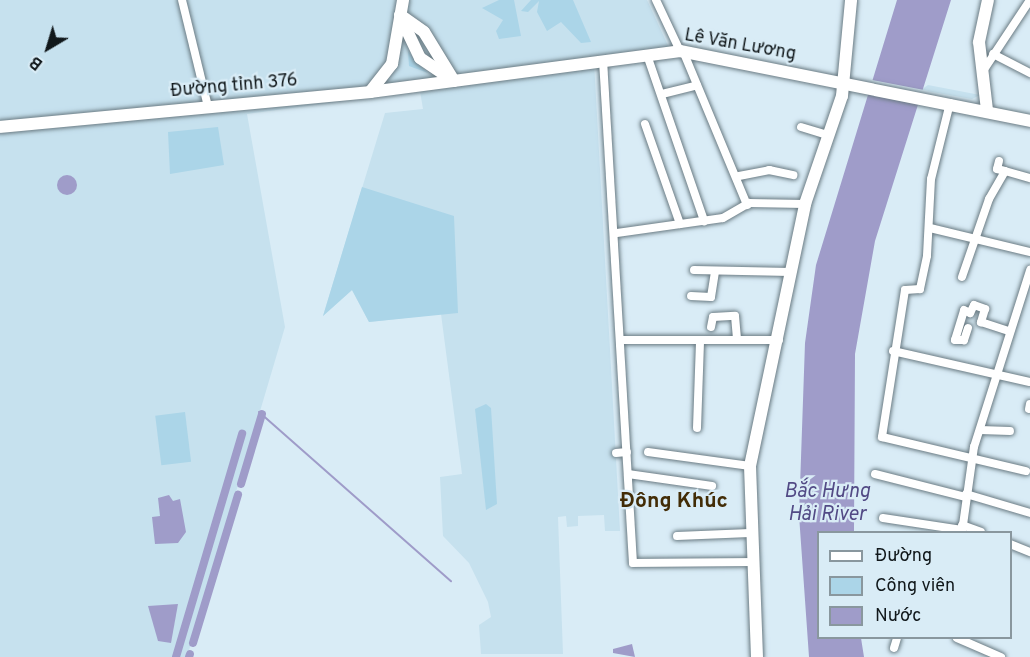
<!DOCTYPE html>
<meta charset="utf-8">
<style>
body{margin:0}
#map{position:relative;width:1030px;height:657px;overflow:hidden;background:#d9ecf6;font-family:Overpass,sans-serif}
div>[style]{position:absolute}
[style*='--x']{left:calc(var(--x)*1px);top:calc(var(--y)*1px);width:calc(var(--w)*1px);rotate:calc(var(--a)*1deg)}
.built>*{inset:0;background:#c6e1ee}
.green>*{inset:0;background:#abd5e8;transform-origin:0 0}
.water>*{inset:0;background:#9f9cc9}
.round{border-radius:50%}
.pier>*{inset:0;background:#d9ecf6;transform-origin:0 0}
.stream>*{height:2px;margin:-1px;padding:0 1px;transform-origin:1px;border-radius:1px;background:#9f9cc9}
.canal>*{height:8px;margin:-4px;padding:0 4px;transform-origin:4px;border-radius:4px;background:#9f9cc9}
.roads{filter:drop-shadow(0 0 2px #6a7b83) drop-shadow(0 0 2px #6a7b83)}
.street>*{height:8px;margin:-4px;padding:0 4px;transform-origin:4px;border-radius:4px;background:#fff}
.secondary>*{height:12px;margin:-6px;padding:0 6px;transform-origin:6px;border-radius:6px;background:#fff}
.primary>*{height:12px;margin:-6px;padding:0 6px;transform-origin:6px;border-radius:6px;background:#fff}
span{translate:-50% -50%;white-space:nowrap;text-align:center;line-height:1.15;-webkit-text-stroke:4.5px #d9ecf6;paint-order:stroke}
.street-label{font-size:18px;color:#11181b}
.water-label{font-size:20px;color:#524a85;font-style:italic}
.quarter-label{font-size:21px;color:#422c06;font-weight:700}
.legend{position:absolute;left:817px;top:531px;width:195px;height:108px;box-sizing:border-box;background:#d9ecf6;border:2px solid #89979e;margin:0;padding:8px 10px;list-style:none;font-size:18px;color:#11181b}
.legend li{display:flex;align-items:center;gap:12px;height:30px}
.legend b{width:30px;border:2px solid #89979e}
.north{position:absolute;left:18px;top:18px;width:60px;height:60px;-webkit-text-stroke:4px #d9ecf6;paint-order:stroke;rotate:218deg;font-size:16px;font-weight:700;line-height:24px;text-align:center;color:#11181b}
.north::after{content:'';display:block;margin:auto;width:21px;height:27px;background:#11181b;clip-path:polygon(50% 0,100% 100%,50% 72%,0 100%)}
</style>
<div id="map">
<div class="built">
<i style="clip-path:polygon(0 0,647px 0,671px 52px,594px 61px,620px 531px,605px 531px,604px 515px,578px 516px,578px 526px,567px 527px,566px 516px,558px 517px,563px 654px,477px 654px,481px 654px,479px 625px,491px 617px,488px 602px,469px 563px,443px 536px,440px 477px,462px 474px,441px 314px,369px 322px,352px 290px,323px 316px,385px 113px,423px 109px,420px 91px,247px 114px,285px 327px,187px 657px,0 657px)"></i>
<i style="clip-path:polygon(928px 85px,980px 95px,972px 99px,921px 90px)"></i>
</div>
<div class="green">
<i style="clip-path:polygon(499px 0,514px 0,521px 36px,499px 39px,496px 31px,503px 20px,482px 8px)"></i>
<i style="clip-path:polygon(531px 0,573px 0,591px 42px,581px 43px,561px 22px,547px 31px,537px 12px,539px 1px,528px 12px,521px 11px)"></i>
<i style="clip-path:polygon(408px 51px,418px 64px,428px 73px,409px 66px)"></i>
<i style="clip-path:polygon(218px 127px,224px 165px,170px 174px,168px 132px)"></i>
<i style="clip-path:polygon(362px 187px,454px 216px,458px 313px,369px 322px,352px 290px,323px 316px)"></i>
<i style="clip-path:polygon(486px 404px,491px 408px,497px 504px,486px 510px,475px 409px)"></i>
<i style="left:185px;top:412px;width:50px;height:30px;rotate:83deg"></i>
</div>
<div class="water">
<i style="clip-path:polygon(897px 0,951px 0,875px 241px,855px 354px,854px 532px,818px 532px,818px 638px,861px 638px,864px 657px,809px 657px,799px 515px,805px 343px,816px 265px)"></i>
<i class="round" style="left:57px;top:175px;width:20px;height:20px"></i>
<i style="clip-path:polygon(169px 495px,173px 501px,180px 499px,186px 532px,178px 543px,155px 544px,152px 517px,160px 516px,158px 498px)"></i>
<i style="clip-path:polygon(178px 604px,171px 643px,158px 641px,148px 606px)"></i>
<i style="clip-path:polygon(632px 644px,635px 657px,613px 653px,613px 649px)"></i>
</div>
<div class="pier">
<i style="left:867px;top:79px;width:62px;height:15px;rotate:11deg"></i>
</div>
<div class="stream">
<i style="--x:259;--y:412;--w:256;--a:41.4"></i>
</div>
<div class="canal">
<i style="--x:241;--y:484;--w:73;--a:-73.3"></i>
<i style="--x:193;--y:643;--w:155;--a:-73.1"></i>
<i style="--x:176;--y:657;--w:233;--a:-73.5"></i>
<i style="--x:189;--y:657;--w:3;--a:-72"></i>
</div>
<div class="roads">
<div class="street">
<i style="--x:182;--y:0;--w:110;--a:76.3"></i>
<i style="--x:656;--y:0;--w:56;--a:64.8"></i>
<i style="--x:683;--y:51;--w:167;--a:67.4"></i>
<i style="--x:993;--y:54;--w:42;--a:27.2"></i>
<i style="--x:647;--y:55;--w:176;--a:71"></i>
<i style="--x:603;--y:60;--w:504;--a:86.59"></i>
<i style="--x:633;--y:563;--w:118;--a:-0.5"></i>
<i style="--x:983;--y:71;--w:85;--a:-56.5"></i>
<i style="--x:662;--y:94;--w:36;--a:-14"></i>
<i style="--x:950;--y:103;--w:78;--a:104"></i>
<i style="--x:931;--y:179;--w:77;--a:93"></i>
<i style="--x:927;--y:256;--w:34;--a:102"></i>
<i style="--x:920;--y:289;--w:15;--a:176"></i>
<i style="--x:905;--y:290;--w:149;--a:98.9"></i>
<i style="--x:882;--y:437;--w:148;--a:13.3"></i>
<i style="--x:645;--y:124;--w:106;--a:70.7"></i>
<i style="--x:801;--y:127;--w:28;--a:17"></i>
<i style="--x:999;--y:161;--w:8;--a:104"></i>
<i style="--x:997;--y:169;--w:8;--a:14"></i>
<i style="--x:739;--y:176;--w:31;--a:-11"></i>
<i style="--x:769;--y:170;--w:25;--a:12"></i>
<i style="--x:930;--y:228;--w:103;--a:13.5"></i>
<i style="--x:617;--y:233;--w:107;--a:-8.1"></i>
<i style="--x:723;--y:218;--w:30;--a:-30"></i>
<i style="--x:749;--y:203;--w:56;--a:1"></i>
<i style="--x:694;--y:270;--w:96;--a:1.2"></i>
<i style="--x:962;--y:277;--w:83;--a:-70.9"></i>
<i style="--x:989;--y:199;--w:32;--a:-60"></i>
<i style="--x:1005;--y:171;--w:26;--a:16"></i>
<i style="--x:691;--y:296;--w:20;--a:3"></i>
<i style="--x:711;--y:297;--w:26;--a:-81"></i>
<i style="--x:711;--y:327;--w:10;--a:-79"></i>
<i style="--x:713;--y:317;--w:22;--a:-3"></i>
<i style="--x:735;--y:316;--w:24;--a:85"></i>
<i style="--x:968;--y:328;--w:13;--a:108"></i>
<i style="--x:964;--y:340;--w:9;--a:180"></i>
<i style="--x:955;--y:340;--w:31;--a:-73"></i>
<i style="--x:964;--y:310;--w:7;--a:27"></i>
<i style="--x:970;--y:313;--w:9;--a:-63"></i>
<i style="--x:974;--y:305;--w:12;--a:20"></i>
<i style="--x:985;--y:309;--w:14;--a:107"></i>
<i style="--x:981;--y:322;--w:29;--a:18"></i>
<i style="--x:622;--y:340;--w:157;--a:0"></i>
<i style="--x:893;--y:351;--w:140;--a:12.8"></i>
<i style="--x:1029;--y:409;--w:5;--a:-79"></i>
<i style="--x:697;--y:428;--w:87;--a:-88"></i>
<i style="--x:980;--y:430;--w:30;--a:2"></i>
<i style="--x:648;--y:452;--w:103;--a:7.8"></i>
<i style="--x:616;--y:453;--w:11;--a:-5"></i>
<i style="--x:628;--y:474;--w:85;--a:8.1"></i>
<i style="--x:875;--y:474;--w:93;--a:14.3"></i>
<i style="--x:966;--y:494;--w:67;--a:16.5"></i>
<i style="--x:883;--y:518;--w:80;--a:8.6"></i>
<i style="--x:962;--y:525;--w:20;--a:20"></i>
<i style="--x:962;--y:532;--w:86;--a:-82"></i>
<i style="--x:974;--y:447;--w:186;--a:-72.4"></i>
<i style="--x:677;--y:536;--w:73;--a:-2.4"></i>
<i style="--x:1010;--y:544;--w:22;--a:22"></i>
<i style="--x:957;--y:638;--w:48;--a:23.4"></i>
<i style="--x:894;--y:648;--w:10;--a:-73"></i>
</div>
<div class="secondary">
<i style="--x:370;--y:92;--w:313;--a:-7.5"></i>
<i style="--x:680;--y:51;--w:357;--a:11.3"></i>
<i style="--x:987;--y:110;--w:68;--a:-96.7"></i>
<i style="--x:979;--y:42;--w:43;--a:-77.9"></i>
<i style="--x:757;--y:657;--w:191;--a:-92.1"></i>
<i style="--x:750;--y:466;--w:268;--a:-78.1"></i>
<i style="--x:805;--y:204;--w:114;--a:-71.1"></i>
<i style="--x:842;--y:96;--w:96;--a:-84.6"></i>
</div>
<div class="primary">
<i style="--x:400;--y:15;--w:29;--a:35"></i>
<i style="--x:424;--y:32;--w:57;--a:58.5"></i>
<i style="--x:401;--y:18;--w:44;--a:64.6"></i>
<i style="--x:420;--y:58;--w:41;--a:34.1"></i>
<i style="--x:0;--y:127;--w:372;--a:-5.4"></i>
<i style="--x:370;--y:92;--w:36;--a:-52"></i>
<i style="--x:392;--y:64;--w:65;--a:-80.2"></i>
</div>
</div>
<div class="street-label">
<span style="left:740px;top:46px;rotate:10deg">Lê Văn Lương</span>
<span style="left:234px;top:87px;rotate:-5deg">Đường tỉnh 376</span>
</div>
<div class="water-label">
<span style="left:827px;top:504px">Bắc Hưng<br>Hải River</span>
</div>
<div class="quarter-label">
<span style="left:674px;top:502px">Đông Khúc</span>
</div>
<ul class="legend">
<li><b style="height:8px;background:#fff"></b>Đường</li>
<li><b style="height:16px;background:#abd5e8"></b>Công viên</li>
<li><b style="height:16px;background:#9f9cc9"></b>Nước</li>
</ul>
<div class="north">B</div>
</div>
